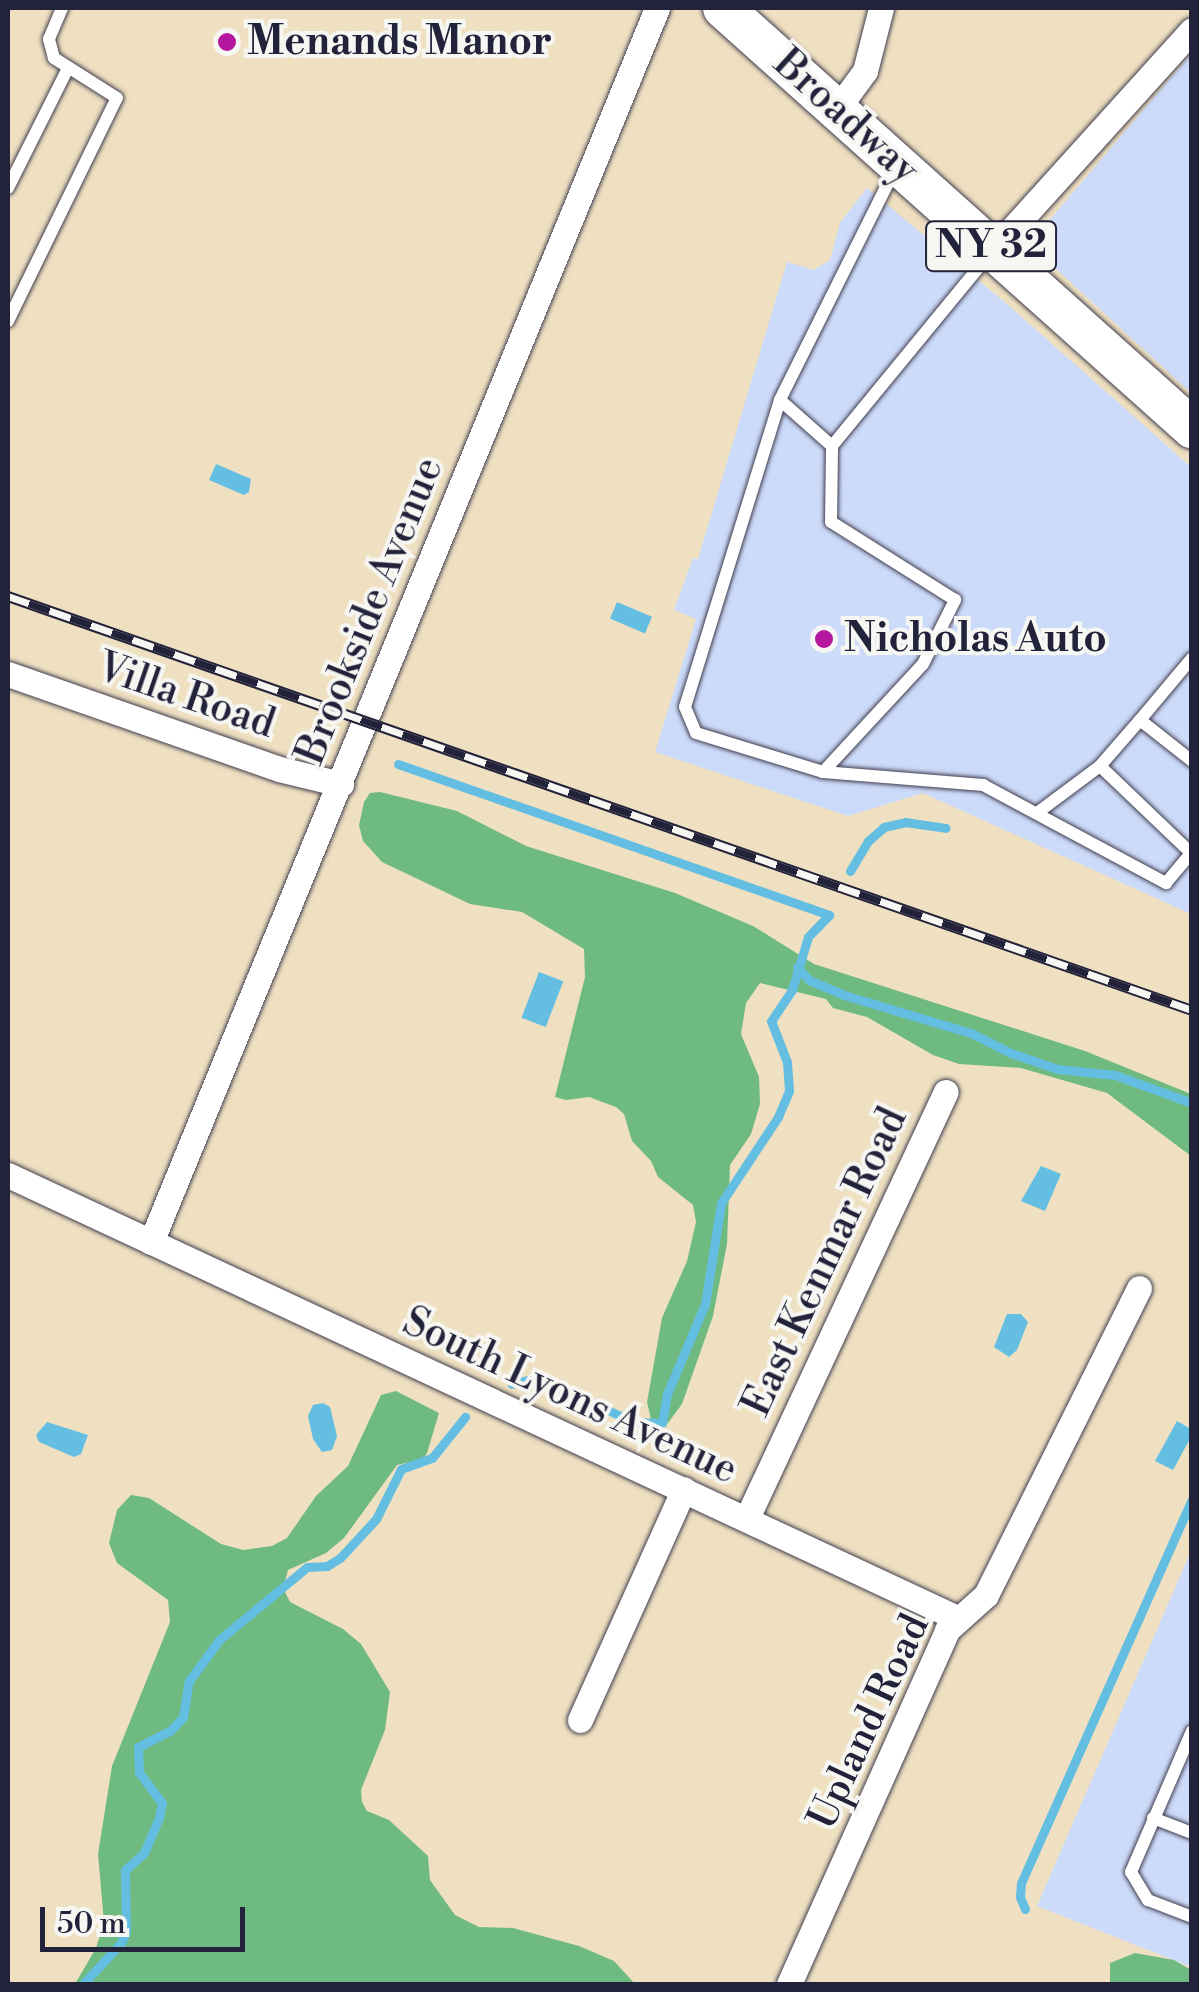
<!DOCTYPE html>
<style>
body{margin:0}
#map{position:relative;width:1199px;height:1992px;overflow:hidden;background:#efe0c1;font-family:"Libre Bodoni",serif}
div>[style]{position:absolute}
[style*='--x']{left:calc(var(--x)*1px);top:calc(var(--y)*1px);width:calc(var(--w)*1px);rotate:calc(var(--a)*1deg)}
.built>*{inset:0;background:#cddbfa}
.forest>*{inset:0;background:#6fba81}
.water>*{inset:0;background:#64bee2;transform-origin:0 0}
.stream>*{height:9px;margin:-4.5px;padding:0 4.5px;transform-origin:4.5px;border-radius:4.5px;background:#64bee2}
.roads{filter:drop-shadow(0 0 2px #413e4f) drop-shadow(0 0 2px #413e4f)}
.lane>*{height:12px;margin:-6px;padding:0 6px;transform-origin:6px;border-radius:6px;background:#fff}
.street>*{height:25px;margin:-12.5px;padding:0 12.5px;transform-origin:12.5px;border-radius:12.5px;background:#fff}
.primary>*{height:40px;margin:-20px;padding:0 20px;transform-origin:20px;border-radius:20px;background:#fff}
.rail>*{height:11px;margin-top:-5.5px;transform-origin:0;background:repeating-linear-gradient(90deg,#f6f6f2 0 22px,#22223b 0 44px);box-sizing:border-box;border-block:2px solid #22223b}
.dots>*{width:28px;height:28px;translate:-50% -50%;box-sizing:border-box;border:5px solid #f6f6f2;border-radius:50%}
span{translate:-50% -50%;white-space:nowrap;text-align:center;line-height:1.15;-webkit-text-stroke:8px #f6f6f2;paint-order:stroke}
.shield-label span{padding:2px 8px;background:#f6f6f2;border:2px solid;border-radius:8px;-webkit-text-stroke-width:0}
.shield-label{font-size:38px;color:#22223b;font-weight:700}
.poi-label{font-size:40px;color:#22223b;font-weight:700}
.left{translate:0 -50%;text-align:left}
.street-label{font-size:40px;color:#22223b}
.frame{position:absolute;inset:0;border:10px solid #22223b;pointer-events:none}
.scale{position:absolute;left:40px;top:1907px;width:205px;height:45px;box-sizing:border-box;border:5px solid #22223b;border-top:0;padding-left:12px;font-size:30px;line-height:35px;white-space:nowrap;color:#22223b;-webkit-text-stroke:8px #f6f6f2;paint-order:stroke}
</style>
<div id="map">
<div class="built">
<i style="clip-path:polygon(1191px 54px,1191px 393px,1029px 244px)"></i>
<i style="clip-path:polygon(867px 188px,1007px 304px,1191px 467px,1191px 914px,923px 793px,848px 816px,655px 752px,696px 619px,674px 610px,693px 558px,698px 559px,787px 262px,814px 270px,830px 260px,840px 223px)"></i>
<i style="clip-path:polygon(1191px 1551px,1191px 1967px,1037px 1906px)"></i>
</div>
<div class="forest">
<i style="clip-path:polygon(380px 792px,457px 811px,526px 846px,675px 893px,753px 926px,814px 964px,1085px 1051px,1191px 1094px,1191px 1156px,1107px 1093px,1021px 1068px,959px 1064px,933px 1055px,867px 1017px,833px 1008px,826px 999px,760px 983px,746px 1003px,741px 1034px,759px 1077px,760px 1104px,751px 1134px,730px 1165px,727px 1244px,713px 1316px,682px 1404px,665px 1427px,653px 1428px,647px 1402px,662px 1318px,687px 1261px,696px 1222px,693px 1205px,658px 1177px,651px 1161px,632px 1141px,624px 1114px,616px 1107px,589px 1097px,566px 1100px,555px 1097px,585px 977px,584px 949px,522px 912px,470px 904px,382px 862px,363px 841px,359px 825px,364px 802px,370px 793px)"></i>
<i style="clip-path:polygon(396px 1391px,439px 1413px,427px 1453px,423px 1459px,397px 1465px,344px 1538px,326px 1553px,288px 1570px,283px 1588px,290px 1602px,343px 1629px,361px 1644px,390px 1692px,385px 1730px,361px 1790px,362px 1802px,367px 1811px,389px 1820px,428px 1856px,430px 1880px,455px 1915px,479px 1927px,513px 1928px,579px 1946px,614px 1961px,635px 1984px,75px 1984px,96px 1948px,104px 1922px,98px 1854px,112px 1766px,170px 1622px,168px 1600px,117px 1563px,109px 1543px,117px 1510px,131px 1495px,149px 1498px,221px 1544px,243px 1550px,272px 1546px,287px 1538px,316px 1496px,348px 1466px,381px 1395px)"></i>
<i style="clip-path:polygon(1135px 1953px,1174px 1960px,1191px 1970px,1191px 1984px,1110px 1984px,1110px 1963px)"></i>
</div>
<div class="water">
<i style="clip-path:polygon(216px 464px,251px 479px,249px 492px,244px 495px,209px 480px)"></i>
<i style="left:617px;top:602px;width:38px;height:18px;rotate:23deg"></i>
<i style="left:539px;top:972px;width:26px;height:49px;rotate:21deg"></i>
<i style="clip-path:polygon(1041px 1166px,1061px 1174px,1045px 1211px,1021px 1201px)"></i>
<i style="clip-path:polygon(1007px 1314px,1021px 1314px,1028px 1322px,1017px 1350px,1009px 1357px,994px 1347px)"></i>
<i style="clip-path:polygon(323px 1403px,330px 1407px,337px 1436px,332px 1450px,322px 1452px,313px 1439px,308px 1416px,313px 1405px)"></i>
<i style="clip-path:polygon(1177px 1421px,1191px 1429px,1191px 1437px,1173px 1470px,1155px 1461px)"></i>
<i style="clip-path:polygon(47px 1422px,88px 1435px,81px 1454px,74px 1457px,39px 1442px,36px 1435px)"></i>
</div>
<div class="stream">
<i style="--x:398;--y:764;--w:457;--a:19.3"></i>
<i style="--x:829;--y:915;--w:30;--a:134"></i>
<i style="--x:808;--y:937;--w:55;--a:106.8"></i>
<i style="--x:792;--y:990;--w:37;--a:124"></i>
<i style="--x:771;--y:1021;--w:44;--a:68.7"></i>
<i style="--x:787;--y:1062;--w:29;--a:86"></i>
<i style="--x:789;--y:1091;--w:28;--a:113"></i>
<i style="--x:778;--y:1117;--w:103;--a:123.5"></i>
<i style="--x:721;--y:1203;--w:102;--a:99"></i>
<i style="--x:705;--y:1304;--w:98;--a:112.9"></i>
<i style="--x:667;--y:1394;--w:29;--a:100"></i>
<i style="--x:662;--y:1423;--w:28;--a:-178"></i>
<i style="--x:634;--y:1422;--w:107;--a:-155.6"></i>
<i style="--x:537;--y:1378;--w:26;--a:167"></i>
<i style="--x:850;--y:871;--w:35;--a:-59"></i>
<i style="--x:868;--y:841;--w:21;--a:-41"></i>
<i style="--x:884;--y:827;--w:22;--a:-13"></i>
<i style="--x:905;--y:822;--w:41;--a:8.3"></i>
<i style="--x:797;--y:967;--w:18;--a:47"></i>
<i style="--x:809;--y:980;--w:38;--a:23"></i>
<i style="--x:844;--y:995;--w:133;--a:16.7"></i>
<i style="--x:971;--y:1033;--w:45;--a:26.6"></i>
<i style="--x:1011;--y:1053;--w:49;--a:19.2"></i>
<i style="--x:1057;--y:1069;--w:58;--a:5.9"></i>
<i style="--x:1115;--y:1075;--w:82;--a:20"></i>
<i style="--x:1025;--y:1909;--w:13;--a:-113"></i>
<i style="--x:1020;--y:1897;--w:14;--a:-86"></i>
<i style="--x:1021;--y:1883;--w:420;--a:-66"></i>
<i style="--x:83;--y:1984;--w:56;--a:-47.2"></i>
<i style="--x:121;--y:1943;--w:13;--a:-67"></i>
<i style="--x:126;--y:1931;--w:61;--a:-90.9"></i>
<i style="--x:125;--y:1870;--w:25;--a:-42"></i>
<i style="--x:144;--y:1853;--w:38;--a:-67"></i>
<i style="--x:159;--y:1818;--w:15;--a:-79"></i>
<i style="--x:162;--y:1803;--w:38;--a:-127"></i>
<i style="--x:139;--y:1773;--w:26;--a:-92"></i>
<i style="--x:138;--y:1747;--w:37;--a:-27"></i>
<i style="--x:171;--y:1730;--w:18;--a:-47"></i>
<i style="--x:183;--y:1717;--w:36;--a:-81"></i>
<i style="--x:189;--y:1681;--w:51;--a:-53.8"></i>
<i style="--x:219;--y:1640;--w:114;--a:-39.7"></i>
<i style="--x:307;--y:1567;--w:20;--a:-3"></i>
<i style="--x:327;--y:1566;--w:15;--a:-32"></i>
<i style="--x:340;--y:1558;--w:53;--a:-47.3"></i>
<i style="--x:376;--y:1519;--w:56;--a:-63.4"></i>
<i style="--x:401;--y:1469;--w:33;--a:-20"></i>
<i style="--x:432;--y:1458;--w:53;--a:-51.2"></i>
</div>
<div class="roads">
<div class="lane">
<i style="--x:895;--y:169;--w:258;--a:116.5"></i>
<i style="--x:780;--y:400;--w:69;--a:41.5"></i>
<i style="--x:832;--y:446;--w:247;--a:-50.6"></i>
<i style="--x:8;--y:188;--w:134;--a:-63.4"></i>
<i style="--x:8;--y:321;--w:248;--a:-64"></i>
<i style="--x:117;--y:98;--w:75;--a:-147.6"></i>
<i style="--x:54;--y:58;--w:20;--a:-105"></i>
<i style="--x:49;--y:39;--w:34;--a:-67"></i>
<i style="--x:780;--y:400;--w:321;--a:107.2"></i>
<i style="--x:685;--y:707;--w:28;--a:67"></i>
<i style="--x:696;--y:733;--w:133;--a:17.1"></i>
<i style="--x:823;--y:772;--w:147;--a:-47.2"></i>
<i style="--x:923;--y:664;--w:72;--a:-63.4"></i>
<i style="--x:955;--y:600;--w:146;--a:-147.8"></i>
<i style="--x:831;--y:522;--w:76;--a:-89.2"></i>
<i style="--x:1192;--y:658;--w:81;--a:130"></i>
<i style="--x:1140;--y:720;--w:66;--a:38.3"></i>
<i style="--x:823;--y:772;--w:161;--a:4.6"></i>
<i style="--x:983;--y:785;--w:208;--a:28.2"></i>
<i style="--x:1166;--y:883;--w:39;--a:-50"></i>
<i style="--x:1191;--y:853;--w:126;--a:-136.3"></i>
<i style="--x:1100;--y:766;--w:61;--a:-49"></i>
<i style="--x:1037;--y:813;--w:79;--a:-36.7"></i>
<i style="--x:1192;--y:1731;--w:154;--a:113.4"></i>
<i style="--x:1131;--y:1872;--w:33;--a:59"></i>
<i style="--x:1148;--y:1900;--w:47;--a:21.1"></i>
<i style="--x:1153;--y:1818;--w:42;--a:21"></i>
</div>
<div class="street">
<i style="--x:837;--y:109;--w:47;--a:-53.6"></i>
<i style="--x:865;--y:71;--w:65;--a:-75.7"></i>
<i style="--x:994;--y:249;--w:295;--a:-47.9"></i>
<i style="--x:8;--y:674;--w:287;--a:19.3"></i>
<i style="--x:279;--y:769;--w:64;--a:13.6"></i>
<i style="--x:8;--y:1175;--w:1047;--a:25.02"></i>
<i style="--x:151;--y:1242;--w:1334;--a:-67.7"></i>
<i style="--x:747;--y:1518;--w:470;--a:-65"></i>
<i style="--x:580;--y:1720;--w:253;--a:-65.8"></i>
<i style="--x:789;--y:1984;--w:388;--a:-65.9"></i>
<i style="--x:947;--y:1630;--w:52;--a:-41.9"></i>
<i style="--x:986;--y:1595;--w:343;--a:-63.5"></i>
</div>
<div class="primary">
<i style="--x:723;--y:8;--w:630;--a:41.85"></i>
</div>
</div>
<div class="rail">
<i style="--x:8;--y:596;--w:1254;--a:19.27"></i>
</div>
<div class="dots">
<i style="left:227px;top:42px;background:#b5179e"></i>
<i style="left:824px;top:639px;background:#b5179e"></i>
</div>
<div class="shield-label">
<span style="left:991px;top:246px">NY 32</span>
</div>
<div class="poi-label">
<span class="left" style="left:247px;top:42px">Menands Manor</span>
<span class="left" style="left:844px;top:639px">Nicholas Auto</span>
</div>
<div class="street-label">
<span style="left:846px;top:117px;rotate:42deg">Broadway</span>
<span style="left:370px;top:611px;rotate:-68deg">Brookside Avenue</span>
<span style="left:186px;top:696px;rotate:19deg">Villa Road</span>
<span style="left:825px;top:1262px;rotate:-65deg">East Kenmar Road</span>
<span style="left:570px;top:1396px;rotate:25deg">South Lyons Avenue</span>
<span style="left:869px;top:1722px;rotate:-65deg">Upland Road</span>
</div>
<div class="frame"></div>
<div class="scale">50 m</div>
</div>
